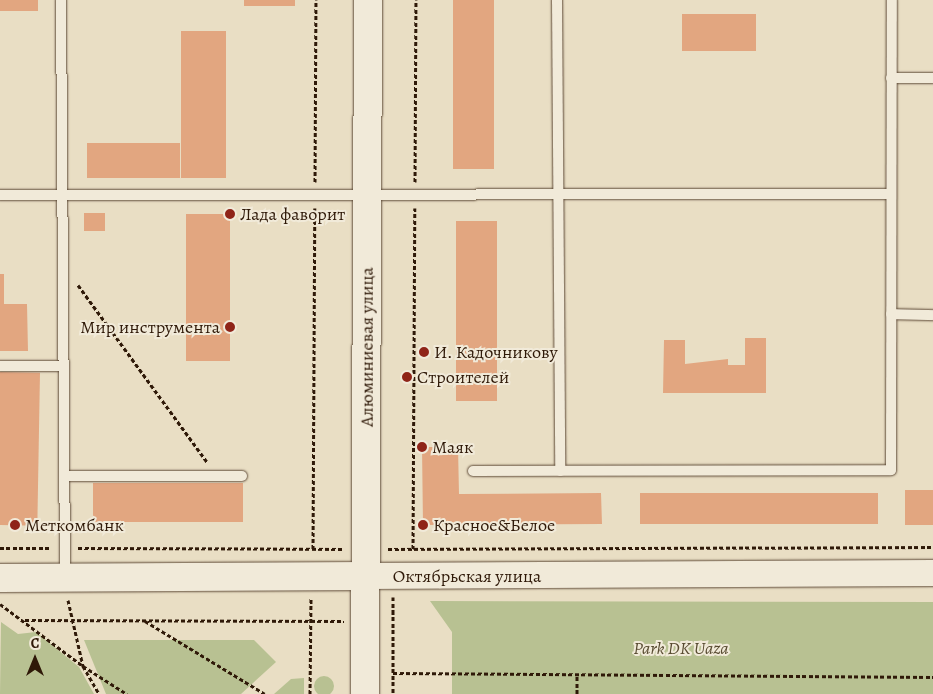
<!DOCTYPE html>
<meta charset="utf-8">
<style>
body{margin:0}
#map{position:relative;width:933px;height:694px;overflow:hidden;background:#e9dec4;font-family:Alegreya,serif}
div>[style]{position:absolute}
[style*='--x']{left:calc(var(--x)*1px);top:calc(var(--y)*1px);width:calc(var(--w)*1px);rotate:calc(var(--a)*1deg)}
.green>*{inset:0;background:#b8c192}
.round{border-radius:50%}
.building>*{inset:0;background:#e2a680;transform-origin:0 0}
.path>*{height:3px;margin-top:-1.5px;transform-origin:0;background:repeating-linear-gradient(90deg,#2f1908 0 4px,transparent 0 6.5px)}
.roads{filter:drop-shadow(0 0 1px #5e4a37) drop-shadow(0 0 1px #5e4a37)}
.service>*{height:10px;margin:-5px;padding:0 5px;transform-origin:5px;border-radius:5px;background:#f1ead9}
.tertiary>*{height:26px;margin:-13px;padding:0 13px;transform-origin:13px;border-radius:13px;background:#f1ead9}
.secondary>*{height:28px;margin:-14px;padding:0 14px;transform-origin:14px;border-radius:14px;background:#f1ead9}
.dots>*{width:14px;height:14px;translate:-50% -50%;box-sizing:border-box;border:2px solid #f1ead9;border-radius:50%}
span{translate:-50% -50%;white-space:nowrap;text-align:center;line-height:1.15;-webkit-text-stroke:4px #f1ead9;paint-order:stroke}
.poi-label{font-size:18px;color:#2f1908}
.left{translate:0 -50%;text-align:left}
.right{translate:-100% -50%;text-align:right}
.street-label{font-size:18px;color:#2f1908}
.park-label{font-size:18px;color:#584b31;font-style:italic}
.north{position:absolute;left:10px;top:634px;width:50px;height:50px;-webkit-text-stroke:4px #f1ead9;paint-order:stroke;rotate:0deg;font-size:14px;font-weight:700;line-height:20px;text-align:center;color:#2f1908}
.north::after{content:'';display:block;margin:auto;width:18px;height:22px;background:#2f1908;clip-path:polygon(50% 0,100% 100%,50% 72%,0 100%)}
</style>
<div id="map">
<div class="green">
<i style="clip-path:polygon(430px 601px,933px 602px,933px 694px,452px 694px,452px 632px)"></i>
<i style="clip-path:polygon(1px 622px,18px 634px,36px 632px,79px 667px,94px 694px,0 694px)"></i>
<i style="clip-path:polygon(84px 640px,254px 640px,276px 662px,241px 694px,106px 694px)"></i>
<i class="round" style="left:314px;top:676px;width:20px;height:20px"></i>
<i style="clip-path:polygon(304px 678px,304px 694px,274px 694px,291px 679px)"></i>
</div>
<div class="building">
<i style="left:0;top:0;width:38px;height:11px"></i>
<i style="left:244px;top:0;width:51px;height:6px"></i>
<i style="left:453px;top:0;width:41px;height:169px"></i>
<i style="left:682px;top:14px;width:74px;height:37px"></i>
<i style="left:181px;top:31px;width:45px;height:147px"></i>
<i style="left:87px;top:143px;width:93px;height:35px"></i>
<i style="left:84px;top:213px;width:21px;height:18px"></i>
<i style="left:186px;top:214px;width:44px;height:147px"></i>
<i style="left:456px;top:221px;width:41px;height:180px"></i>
<i style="clip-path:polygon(0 274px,4px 274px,4px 304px,27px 304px,28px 351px,0 351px)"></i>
<i style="clip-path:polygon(745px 338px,766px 338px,766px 393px,663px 393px,664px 340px,685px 340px,685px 364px,728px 359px,728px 365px,745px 365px)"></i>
<i style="left:0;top:372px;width:40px;height:153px;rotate:1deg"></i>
<i style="clip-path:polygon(422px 447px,458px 447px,459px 494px,601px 493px,602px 524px,423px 525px)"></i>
<i style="left:93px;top:483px;width:150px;height:39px"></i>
<i style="left:905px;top:490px;width:28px;height:35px"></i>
<i style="left:878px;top:493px;width:31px;height:238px;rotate:90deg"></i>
</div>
<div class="path">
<i style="--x:315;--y:182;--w:182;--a:-89.7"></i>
<i style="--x:415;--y:182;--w:182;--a:-89.7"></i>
<i style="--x:78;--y:285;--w:220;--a:53.9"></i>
<i style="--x:0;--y:548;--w:52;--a:0"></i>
<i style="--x:78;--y:548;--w:266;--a:0.2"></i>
<i style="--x:313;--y:549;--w:341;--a:-89.7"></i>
<i style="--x:388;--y:549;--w:545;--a:-0.21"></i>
<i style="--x:413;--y:549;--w:341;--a:-89.7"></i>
<i style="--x:393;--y:597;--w:97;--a:90"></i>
<i style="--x:68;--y:600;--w:68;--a:77.2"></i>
<i style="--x:83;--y:666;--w:52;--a:32.5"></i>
<i style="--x:0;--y:604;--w:104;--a:36.8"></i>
<i style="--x:83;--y:666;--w:32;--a:60"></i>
<i style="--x:25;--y:620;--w:319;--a:0.2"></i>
<i style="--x:145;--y:621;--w:140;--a:31.3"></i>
<i style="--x:393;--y:673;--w:540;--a:0.42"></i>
<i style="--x:310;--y:694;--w:96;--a:-89.4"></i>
<i style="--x:577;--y:694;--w:20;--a:-90"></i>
</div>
<div class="roads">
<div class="service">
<i style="--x:61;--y:0;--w:577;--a:89.6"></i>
<i style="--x:557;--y:0;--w:471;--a:89.6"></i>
<i style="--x:891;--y:78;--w:42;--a:0"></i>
<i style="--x:0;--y:195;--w:891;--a:-0.06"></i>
<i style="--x:891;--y:314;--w:42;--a:1.4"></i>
<i style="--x:0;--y:366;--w:64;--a:0"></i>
<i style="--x:473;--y:471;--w:418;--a:-0.1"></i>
<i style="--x:891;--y:470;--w:470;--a:-89.9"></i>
<i style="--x:64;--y:476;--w:178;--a:0"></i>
</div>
<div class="tertiary">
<i style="--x:366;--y:576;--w:567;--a:-0.3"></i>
</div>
<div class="secondary">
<i style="--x:0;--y:578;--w:366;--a:-0.3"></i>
<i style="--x:365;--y:694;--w:694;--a:-89.75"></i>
</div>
</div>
<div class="dots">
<i style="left:230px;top:214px;background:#8f2418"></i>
<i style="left:230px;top:327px;background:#8f2418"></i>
<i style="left:424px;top:352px;background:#8f2418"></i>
<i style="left:407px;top:377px;background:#8f2418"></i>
<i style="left:422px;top:447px;background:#8f2418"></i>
<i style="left:15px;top:525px;background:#8f2418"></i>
<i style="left:423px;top:525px;background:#8f2418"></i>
</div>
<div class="poi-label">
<span class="left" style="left:240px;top:214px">Лада фаворит</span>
<span class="right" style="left:220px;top:327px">Мир инструмента</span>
<span class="left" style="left:434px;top:352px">И. Кадочникову</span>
<span class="left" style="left:417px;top:377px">Строителей</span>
<span class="left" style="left:432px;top:447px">Маяк</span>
<span class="left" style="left:25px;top:525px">Меткомбанк</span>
<span class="left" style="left:433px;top:525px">Красное&amp;Белое</span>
</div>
<div class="street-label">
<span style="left:367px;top:347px;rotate:-90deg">Алюминиевая улица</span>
<span style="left:467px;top:576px">Октябрьская улица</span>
</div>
<div class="park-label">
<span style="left:681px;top:648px">Park DK Uaza</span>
</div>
<div class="north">С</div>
</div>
